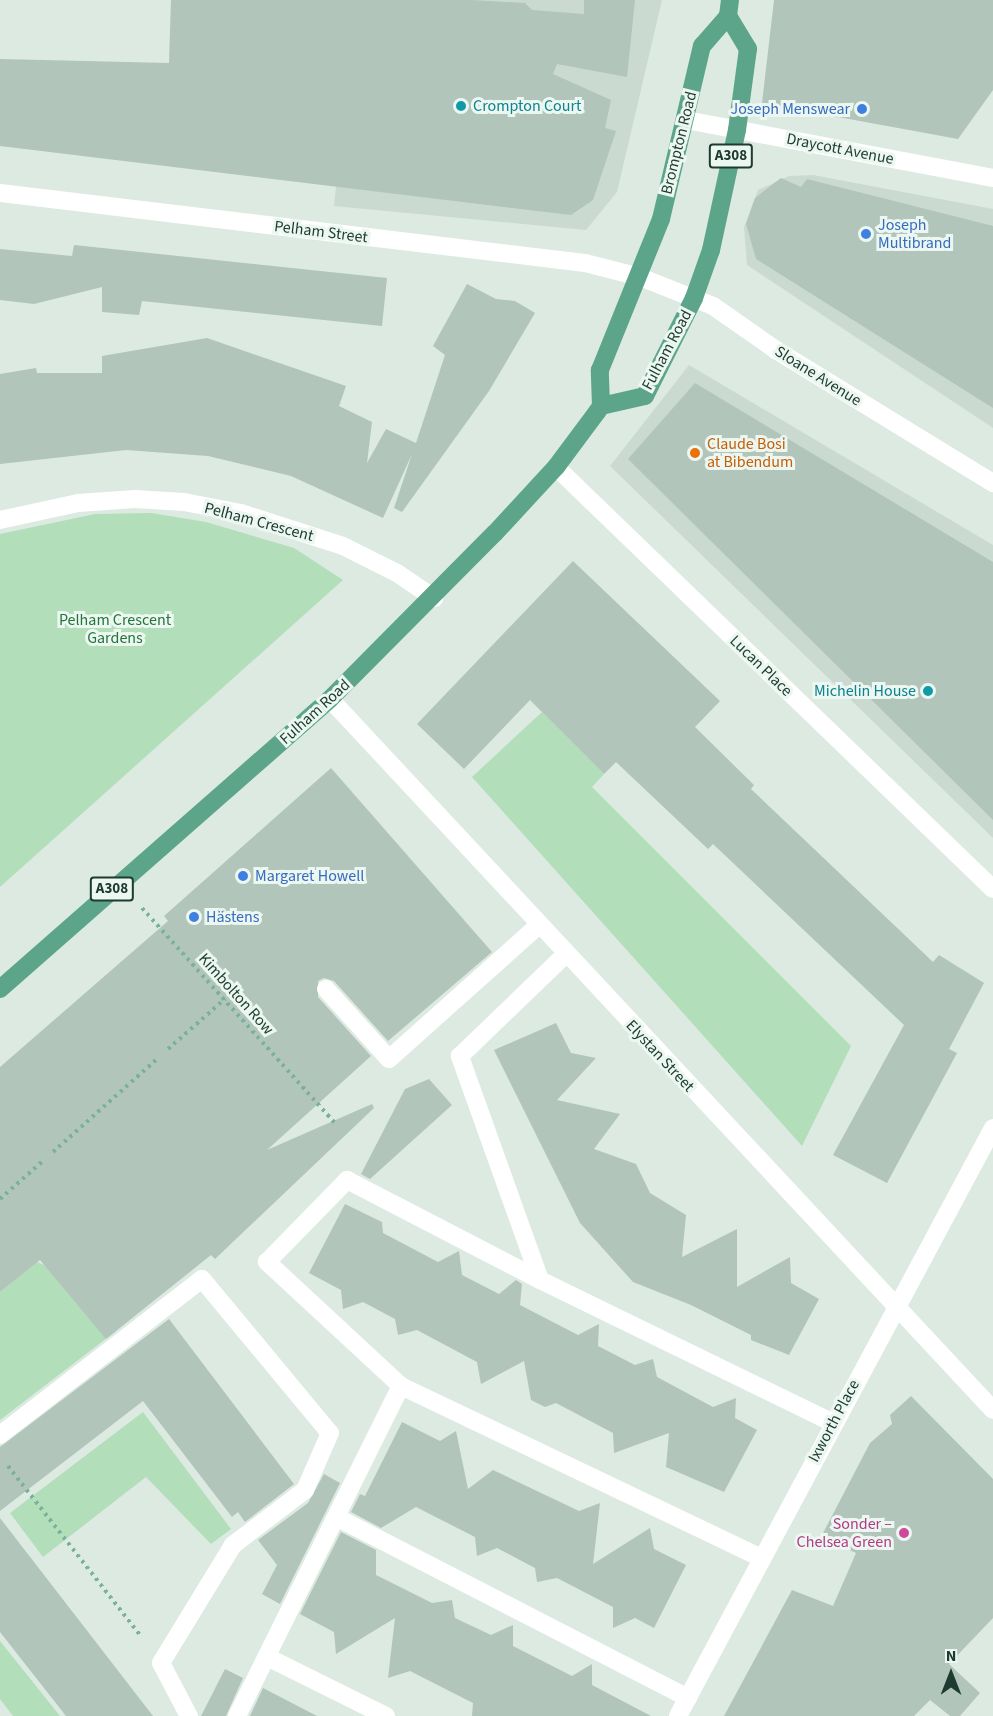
<!DOCTYPE html>
<meta charset="utf-8">
<style>
body{margin:0}
#map{position:relative;width:993px;height:1716px;overflow:hidden;background:#dceae2;font-family:"Source Sans 3",sans-serif}
div>[style]{position:absolute}
[style*='--x']{left:calc(var(--x)*1px);top:calc(var(--y)*1px);width:calc(var(--w)*1px);rotate:calc(var(--a)*1deg)}
.built>*{inset:0;background:#cadad1}
.green>*{inset:0;background:#b2deba}
.building>*{inset:0;background:#b1c5bb}
.path>*{height:4px;margin-top:-2px;transform-origin:0;background:repeating-linear-gradient(90deg,#79b19a 0 3px,transparent 0 7.5px)}
.lane>*{height:18px;margin:-9px;padding:0 9px;transform-origin:9px;border-radius:9px;background:#fff}
.street>*{height:18px;margin:-9px;padding:0 9px;transform-origin:9px;border-radius:9px;background:#fff}
.secondary>*{height:18px;margin:-9px;padding:0 9px;transform-origin:9px;border-radius:9px;background:#fff}
.primary>*{height:18px;margin:-9px;padding:0 9px;transform-origin:9px;border-radius:9px;background:#5ca58b}
.dots>*{width:16px;height:16px;translate:-50% -50%;box-sizing:border-box;border:3px solid #ecf7f1;border-radius:50%}
span{translate:-50% -50%;white-space:nowrap;text-align:center;line-height:1.15;-webkit-text-stroke:6px #ecf7f1;paint-order:stroke}
.shield-label span{padding:2px 4px;background:#ecf7f1;border:2px solid;border-radius:4px;-webkit-text-stroke-width:0}
.shield-label{font-size:15px;color:#1d3b30;font-weight:700}
.culture-label{font-size:16px;color:#0d838f}
.left{translate:0 -50%;text-align:left}
.right{translate:-100% -50%;text-align:right}
.shop-label{font-size:16px;color:#366cbe}
.street-label{font-size:16px;color:#1d3b30}
.food-label{font-size:16px;color:#c56008}
.park-label{font-size:16px;color:#23753b}
.hotel-label{font-size:16px;color:#b23c85}
.north{position:absolute;left:921px;top:1644px;width:60px;height:60px;-webkit-text-stroke:4px #ecf7f1;paint-order:stroke;rotate:0deg;font-size:16px;font-weight:700;line-height:24px;text-align:center;color:#1d3b30}
.north::after{content:'';display:block;margin:auto;width:21px;height:27px;background:#1d3b30;clip-path:polygon(50% 0,100% 100%,50% 72%,0 100%)}
</style>
<div id="map">
<div class="built">
<i style="clip-path:polygon(356px 0,662px 0,617px 192px,586px 230px,334px 206px)"></i>
<i style="clip-path:polygon(813px 175px,993px 209px,993px 428px,747px 265px,744px 227px,758px 190px,789px 176px)"></i>
<i style="clip-path:polygon(689px 365px,993px 545px,993px 838px,610px 466px)"></i>
</div>
<div class="green">
<i style="clip-path:polygon(151px 513px,206px 522px,294px 548px,343px 580px,0 887px,0 534px,95px 514px)"></i>
<i style="clip-path:polygon(542px 712px,604px 774px,592px 787px,851px 1046px,802px 1146px,472px 777px)"></i>
<i style="clip-path:polygon(37px 1262px,44px 1265px,116px 1331px,0 1420px,0 1292px)"></i>
<i style="clip-path:polygon(143px 1412px,231px 1529px,211px 1544px,146px 1477px,43px 1557px,10px 1513px)"></i>
<i style="clip-path:polygon(0 1641px,60px 1716px,13px 1716px,0 1699px)"></i>
</div>
<div class="building">
<i style="clip-path:polygon(171px 0,471px 0,525px 3px,532px 10px,584px 14px,584px 0,635px 0,627px 77px,557px 64px,553px 74px,611px 100px,605px 128px,616px 131px,593px 200px,571px 215px,0 146px,0 59px,169px 63px)"></i>
<i style="clip-path:polygon(774px 0,993px 0,993px 90px,958px 139px,762px 103px)"></i>
<i style="clip-path:polygon(781px 178px,801px 187px,807px 179px,993px 226px,993px 408px,756px 259px,746px 224px,755px 198px)"></i>
<i style="clip-path:polygon(74px 245px,387px 278px,382px 326px,142px 301px,139px 315px,102px 312px,102px 287px,34px 304px,0 300px,0 249px,72px 256px)"></i>
<i style="clip-path:polygon(467px 284px,496px 299px,515px 301px,535px 313px,489px 391px,402px 512px,394px 508px,412px 454px,383px 518px,291px 476px,208px 456px,126px 450px,0 464px,0 374px,36px 368px,37px 373px,102px 373px,102px 356px,207px 338px,346px 386px,339px 406px,372px 422px,367px 463px,386px 429px,416px 443px,445px 355px,433px 346px)"></i>
<i style="clip-path:polygon(695px 383px,993px 562px,993px 820px,628px 459px)"></i>
<i style="clip-path:polygon(573px 561px,720px 701px,695px 727px,754px 785px,751px 789px,933px 962px,939px 955px,984px 983px,949px 1049px,957px 1053px,887px 1183px,833px 1155px,904px 1025px,713px 844px,708px 849px,616px 762px,604px 774px,530px 700px,464px 769px,417px 724px)"></i>
<i style="clip-path:polygon(331px 768px,492px 952px,388px 1041px,334px 981px,324px 978px,318px 981px,318px 997px,371px 1056px,267px 1150px,372px 1104px,374px 1108px,215px 1259px,211px 1255px,106px 1339px,40px 1260px,0 1292px,0 1067px,168px 921px,164px 916px)"></i>
<i style="clip-path:polygon(556px 1023px,571px 1053px,596px 1058px,557px 1100px,620px 1114px,594px 1149px,636px 1164px,650px 1193px,686px 1215px,682px 1257px,737px 1229px,737px 1287px,790px 1257px,791px 1283px,819px 1299px,789px 1355px,751px 1340px,751px 1335px,691px 1305px,633px 1282px,580px 1223px,494px 1050px)"></i>
<i style="clip-path:polygon(429px 1079px,452px 1105px,370px 1179px,361px 1174px,405px 1089px)"></i>
<i style="clip-path:polygon(345px 1204px,382px 1222px,383px 1233px,438px 1262px,459px 1251px,462px 1275px,499px 1294px,516px 1280px,522px 1284px,520px 1305px,578px 1335px,599px 1324px,598px 1346px,635px 1365px,653px 1359px,657px 1377px,713px 1407px,736px 1398px,735px 1418px,757px 1430px,724px 1492px,666px 1467px,669px 1433px,614px 1453px,613px 1433px,556px 1403px,545px 1407px,531px 1400px,524px 1361px,481px 1384px,477px 1362px,417px 1330px,398px 1335px,395px 1319px,363px 1302px,343px 1309px,341px 1290px,309px 1273px)"></i>
<i style="clip-path:polygon(169px 1319px,294px 1484px,245px 1522px,238px 1512px,232px 1517px,143px 1401px,0 1511px,0 1447px)"></i>
<i style="clip-path:polygon(911px 1396px,993px 1479px,993px 1618px,949px 1664px,980px 1693px,960px 1716px,950px 1716px,930px 1700px,914px 1716px,724px 1716px,792px 1590px,833px 1606px,856px 1553px,821px 1537px,870px 1443px,892px 1424px,890px 1415px)"></i>
<i style="clip-path:polygon(402px 1422px,440px 1441px,456px 1431px,468px 1489px,493px 1470px,579px 1511px,600px 1503px,593px 1564px,650px 1528px,654px 1549px,686px 1565px,654px 1628px,635px 1618px,613px 1628px,613px 1607px,557px 1578px,537px 1582px,535px 1568px,497px 1548px,477px 1556px,475px 1537px,416px 1507px,381px 1528px,351px 1512px,360px 1494px,365px 1496px)"></i>
<i style="clip-path:polygon(324px 1474px,340px 1483px,280px 1604px,262px 1594px,277px 1565px,258px 1540px,308px 1503px)"></i>
<i style="clip-path:polygon(0 1518px,153px 1716px,66px 1716px,0 1632px)"></i>
<i style="clip-path:polygon(341px 1532px,376px 1550px,376px 1575px,432px 1603px,452px 1600px,455px 1618px,491px 1635px,513px 1625px,513px 1646px,572px 1676px,592px 1664px,592px 1685px,651px 1716px,472px 1716px,473px 1703px,410px 1671px,388px 1678px,395px 1618px,336px 1654px,334px 1632px,300px 1614px)"></i>
<i style="clip-path:polygon(225px 1669px,243px 1678px,226px 1716px,201px 1716px)"></i>
<i style="clip-path:polygon(263px 1688px,317px 1716px,250px 1716px)"></i>
</div>
<div class="path">
<i style="--x:142;--y:908;--w:288;--a:48.1"></i>
<i style="--x:168;--y:1049;--w:76;--a:-41.3"></i>
<i style="--x:53;--y:1152;--w:141;--a:-41.8"></i>
<i style="--x:0;--y:1199;--w:59;--a:-41.6"></i>
<i style="--x:8;--y:1466;--w:214;--a:52"></i>
</div>
<div class="lane">
<i style="--x:326;--y:989;--w:94;--a:48"></i>
<i style="--x:389;--y:1059;--w:201;--a:-41.8"></i>
<i style="--x:540;--y:1280;--w:238;--a:-109.7"></i>
<i style="--x:460;--y:1056;--w:147;--a:-43.9"></i>
<i style="--x:401;--y:1386;--w:399;--a:25.5"></i>
<i style="--x:0;--y:1435;--w:255;--a:-37.7"></i>
<i style="--x:202;--y:1279;--w:200;--a:50.3"></i>
<i style="--x:330;--y:1433;--w:62;--a:113.7"></i>
<i style="--x:305;--y:1490;--w:91;--a:142.6"></i>
<i style="--x:233;--y:1545;--w:138;--a:121.4"></i>
<i style="--x:161;--y:1663;--w:60;--a:62.2"></i>
<i style="--x:336;--y:1517;--w:396;--a:27.2"></i>
<i style="--x:267;--y:1657;--w:133;--a:26.4"></i>
<i style="--x:237;--y:1716;--w:369;--a:-63.6"></i>
<i style="--x:401;--y:1386;--w:183;--a:-137.2"></i>
<i style="--x:267;--y:1262;--w:115;--a:-45.7"></i>
<i style="--x:347;--y:1180;--w:217;--a:27.4"></i>
<i style="--x:540;--y:1280;--w:326;--a:26"></i>
</div>
<div class="street">
<i style="--x:686;--y:120;--w:312;--a:10.7"></i>
<i style="--x:556;--y:467;--w:607;--a:44"></i>
<i style="--x:0;--y:520;--w:80;--a:-12.3"></i>
<i style="--x:78;--y:503;--w:57;--a:-4"></i>
<i style="--x:135;--y:499;--w:49;--a:3.5"></i>
<i style="--x:184;--y:502;--w:58;--a:10.9"></i>
<i style="--x:241;--y:513;--w:107;--a:17.9"></i>
<i style="--x:343;--y:546;--w:60;--a:26.6"></i>
<i style="--x:397;--y:573;--w:45;--a:34"></i>
<i style="--x:330;--y:699;--w:972;--a:47"></i>
<i style="--x:678;--y:1716;--w:667;--a:-61.82"></i>
</div>
<div class="secondary">
<i style="--x:0;--y:193;--w:589;--a:6.82"></i>
<i style="--x:585;--y:263;--w:57;--a:14.3"></i>
<i style="--x:640;--y:277;--w:79;--a:21.7"></i>
<i style="--x:713;--y:306;--w:77;--a:34.9"></i>
<i style="--x:776;--y:350;--w:255;--a:31.5"></i>
</div>
<div class="primary">
<i style="--x:601;--y:406;--w:45;--a:-12.8"></i>
<i style="--x:645;--y:396;--w:110;--a:-63.4"></i>
<i style="--x:694;--y:298;--w:51;--a:-70.5"></i>
<i style="--x:711;--y:250;--w:123;--a:-77.8"></i>
<i style="--x:737;--y:130;--w:82;--a:-82.3"></i>
<i style="--x:748;--y:49;--w:39;--a:-121"></i>
<i style="--x:0;--y:989;--w:439;--a:-41.3"></i>
<i style="--x:330;--y:699;--w:234;--a:-45.2"></i>
<i style="--x:495;--y:533;--w:90;--a:-47.3"></i>
<i style="--x:556;--y:467;--w:69;--a:-53.3"></i>
<i style="--x:597;--y:412;--w:7;--a:-56"></i>
<i style="--x:601;--y:406;--w:36;--a:-92"></i>
<i style="--x:600;--y:370;--w:163;--a:-68"></i>
<i style="--x:661;--y:219;--w:178;--a:-76.7"></i>
<i style="--x:702;--y:46;--w:40;--a:-49"></i>
<i style="--x:728;--y:16;--w:16;--a:-83"></i>
</div>
<div class="dots">
<i style="left:461px;top:106px;background:#0f9aa8"></i>
<i style="left:862px;top:109px;background:#3f7fe0"></i>
<i style="left:866px;top:234px;background:#3f7fe0"></i>
<i style="left:695px;top:453px;background:#e8710a"></i>
<i style="left:928px;top:691px;background:#0f9aa8"></i>
<i style="left:243px;top:876px;background:#3f7fe0"></i>
<i style="left:194px;top:917px;background:#3f7fe0"></i>
<i style="left:904px;top:1533px;background:#d1479c"></i>
</div>
<div class="shield-label">
<span style="left:731px;top:156px">A308</span>
<span style="left:112px;top:889px">A308</span>
</div>
<div class="culture-label">
<span class="left" style="left:473px;top:106px">Crompton Court</span>
<span class="right" style="left:916px;top:691px">Michelin House</span>
</div>
<div class="shop-label">
<span class="right" style="left:850px;top:109px">Joseph Menswear</span>
<span class="left" style="left:878px;top:234px">Joseph<br>Multibrand</span>
<span class="left" style="left:255px;top:876px">Margaret Howell</span>
<span class="left" style="left:206px;top:917px">Hästens</span>
</div>
<div class="street-label">
<span style="left:679px;top:143px;rotate:-76deg">Brompton Road</span>
<span style="left:840px;top:149px;rotate:11deg">Draycott Avenue</span>
<span style="left:321px;top:232px;rotate:7deg">Pelham Street</span>
<span style="left:667px;top:350px;rotate:-62deg">Fulham Road</span>
<span style="left:818px;top:376px;rotate:32deg">Sloane Avenue</span>
<span style="left:259px;top:522px;rotate:15deg">Pelham Crescent</span>
<span style="left:761px;top:666px;rotate:44deg">Lucan Place</span>
<span style="left:315px;top:712px;rotate:-42deg">Fulham Road</span>
<span style="left:236px;top:994px;rotate:48deg">Kimbolton Row</span>
<span style="left:660px;top:1056px;rotate:47deg">Elystan Street</span>
<span style="left:834px;top:1421px;rotate:-62deg">Ixworth Place</span>
</div>
<div class="food-label">
<span class="left" style="left:707px;top:453px">Claude Bosi<br>at Bibendum</span>
</div>
<div class="park-label">
<span style="left:115px;top:629px">Pelham Crescent<br>Gardens</span>
</div>
<div class="hotel-label">
<span class="right" style="left:892px;top:1533px">Sonder –<br>Chelsea Green</span>
</div>
<div class="north">N</div>
</div>
